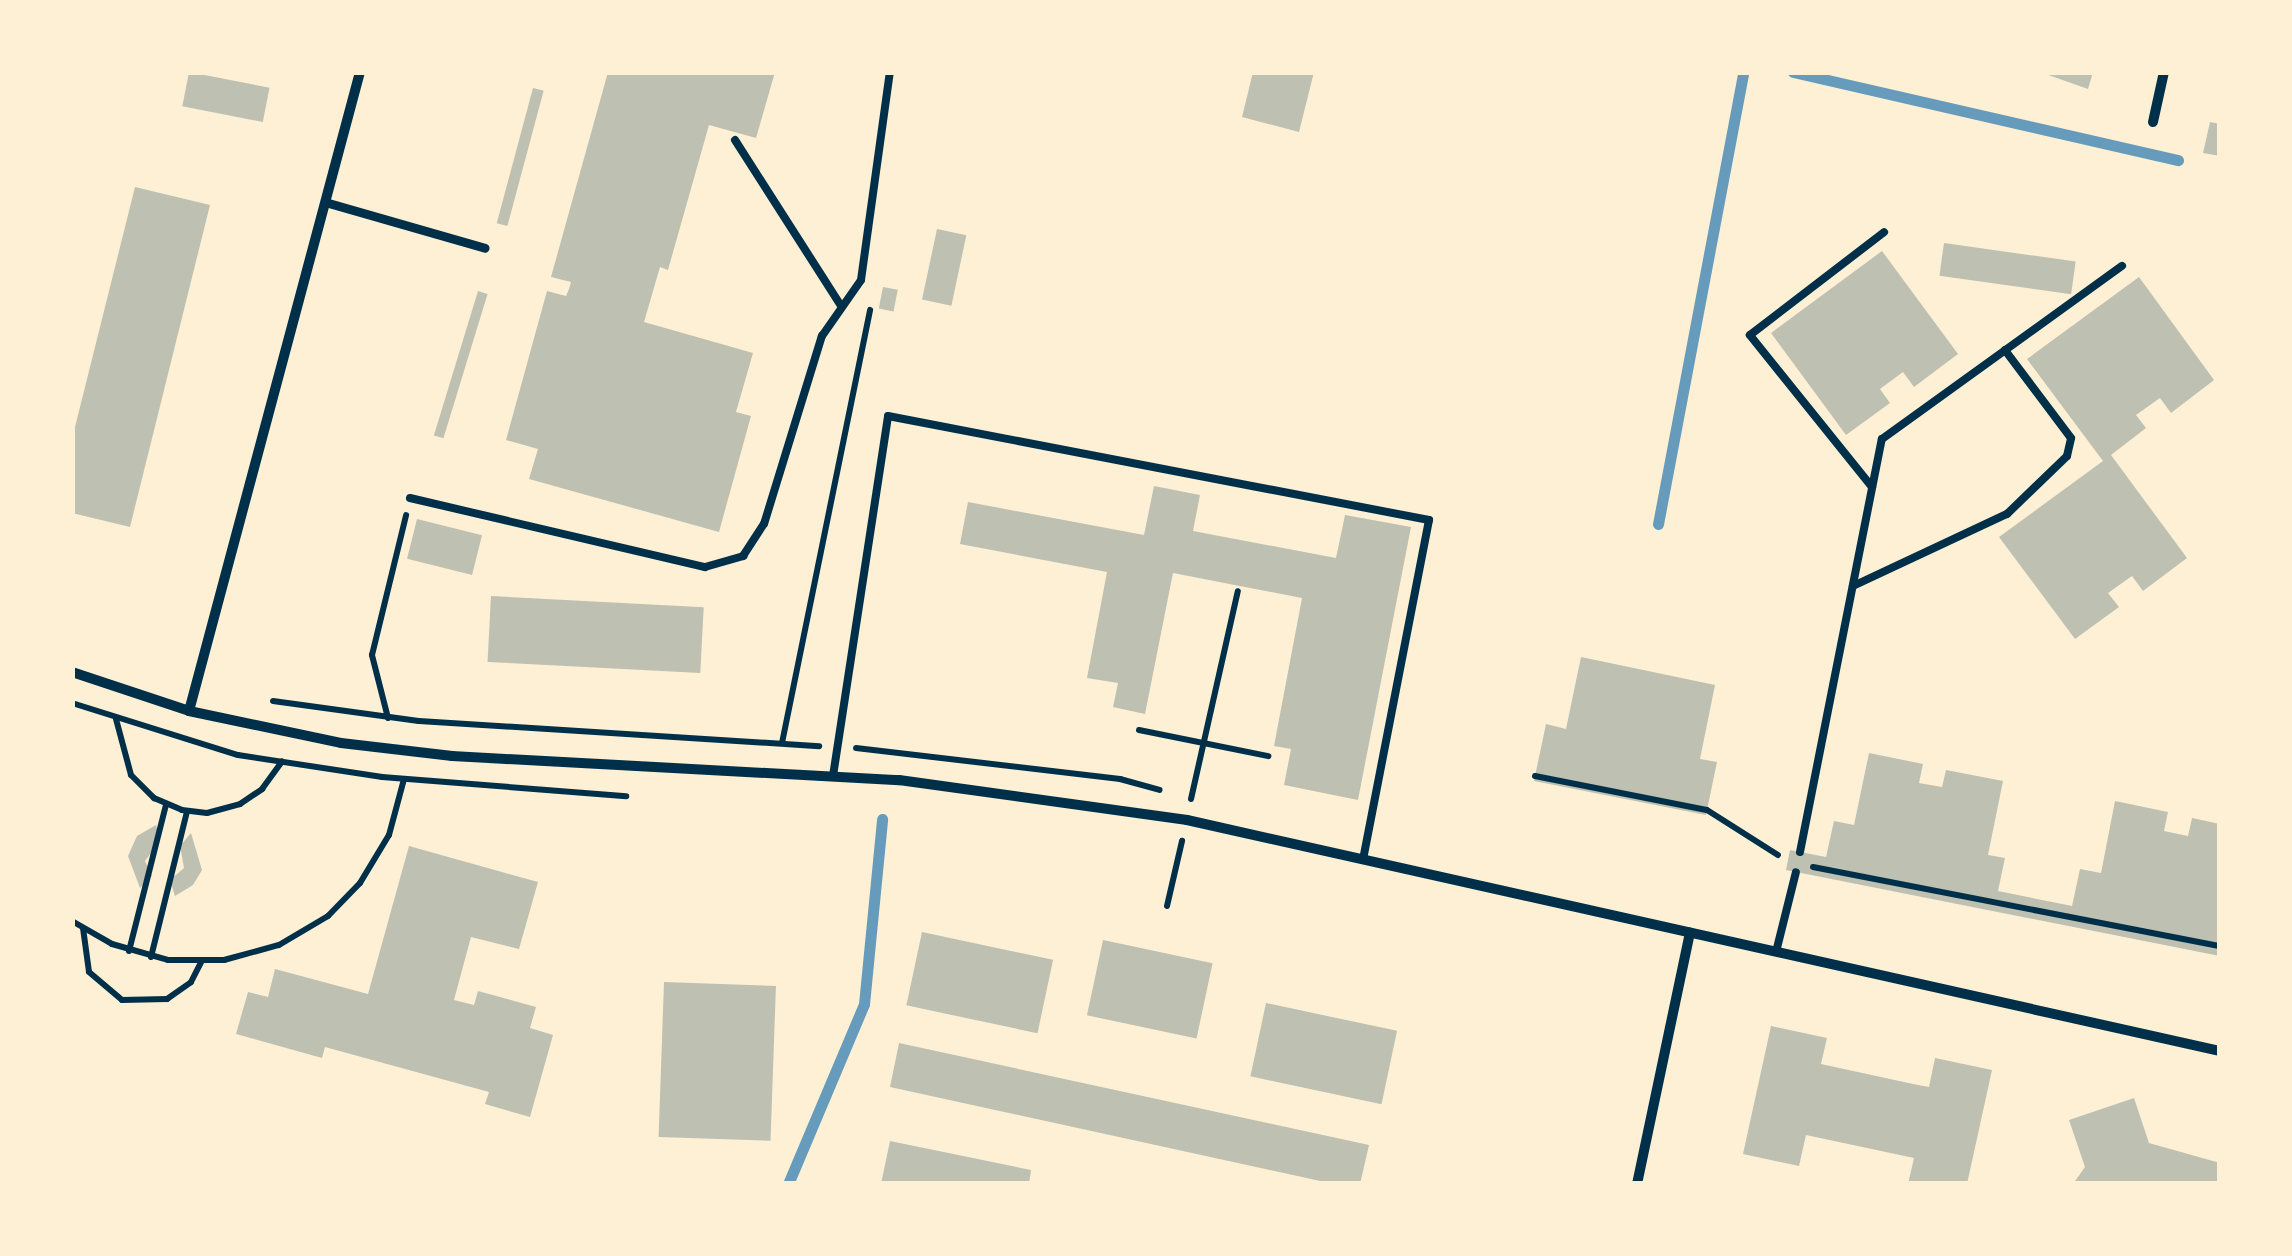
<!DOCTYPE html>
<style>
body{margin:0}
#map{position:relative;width:2292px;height:1256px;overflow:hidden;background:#fdf0d5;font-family:"Work Sans",sans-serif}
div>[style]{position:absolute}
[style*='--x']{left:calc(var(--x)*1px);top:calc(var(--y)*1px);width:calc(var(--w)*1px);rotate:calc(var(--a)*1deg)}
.stream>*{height:11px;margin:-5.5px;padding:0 5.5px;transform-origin:5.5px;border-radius:5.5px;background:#669bbc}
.building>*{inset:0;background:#bec0b2;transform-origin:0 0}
.path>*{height:6px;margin:-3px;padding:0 3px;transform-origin:3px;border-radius:3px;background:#003049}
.service>*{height:8px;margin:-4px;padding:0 4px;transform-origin:4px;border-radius:4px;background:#003049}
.pedestrian>*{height:9px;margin:-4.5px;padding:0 4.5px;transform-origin:4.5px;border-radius:4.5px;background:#003049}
.minor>*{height:10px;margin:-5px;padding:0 5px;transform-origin:5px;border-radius:5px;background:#003049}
span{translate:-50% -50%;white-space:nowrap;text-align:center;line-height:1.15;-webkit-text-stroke:8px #fdf0d5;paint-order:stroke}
.frame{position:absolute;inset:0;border:75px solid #fdf0d5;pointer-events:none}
</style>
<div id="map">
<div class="stream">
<i style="--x:1793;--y:72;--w:395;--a:12.9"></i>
<i style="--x:1658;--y:524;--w:460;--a:-79.3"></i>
<i style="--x:788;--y:1184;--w:195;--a:-67.1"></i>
<i style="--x:864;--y:1004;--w:186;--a:-84.4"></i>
</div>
<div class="building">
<i style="left:189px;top:72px;width:82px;height:35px;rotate:11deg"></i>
<i style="clip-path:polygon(608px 72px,775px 72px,756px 138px,709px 125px,668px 270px,660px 267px,644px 322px,753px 353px,736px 412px,751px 416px,719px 532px,529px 479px,538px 449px,506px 440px,547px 291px,566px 296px,569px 289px,571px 282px,551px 277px)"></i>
<i style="clip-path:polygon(1253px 72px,1314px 72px,1299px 132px,1242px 117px)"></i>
<i style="clip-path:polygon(2040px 72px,2093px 72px,2088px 89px)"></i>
<i style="left:533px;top:88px;width:11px;height:140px;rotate:15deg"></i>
<i style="clip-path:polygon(2210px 122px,2220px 124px,2220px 156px,2203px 153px)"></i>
<i style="clip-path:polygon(135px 187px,210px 205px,130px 527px,72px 513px,72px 439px)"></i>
<i style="left:937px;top:229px;width:30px;height:72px;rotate:12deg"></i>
<i style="left:1944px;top:243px;width:133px;height:33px;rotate:8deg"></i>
<i style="clip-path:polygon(1882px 251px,1958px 354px,1914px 387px,1903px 372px,1880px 389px,1890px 403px,1846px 435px,1771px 333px)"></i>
<i style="clip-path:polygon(2139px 277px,2214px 380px,2171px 413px,2160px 398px,2136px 415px,2146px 428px,2111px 455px,2187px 558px,2143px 591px,2132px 576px,2108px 593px,2119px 607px,2075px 639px,1999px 537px,2103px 461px,2027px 359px)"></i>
<i style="left:883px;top:287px;width:15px;height:22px;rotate:11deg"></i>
<i style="left:478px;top:291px;width:10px;height:151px;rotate:17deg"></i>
<i style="clip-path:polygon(1154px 486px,1200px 495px,1193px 531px,1336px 558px,1345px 515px,1411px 527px,1358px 800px,1284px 785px,1291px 749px,1274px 746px,1302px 598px,1173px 573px,1145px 714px,1113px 707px,1118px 683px,1087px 678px,1107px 572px,960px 544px,968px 502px,1144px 535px)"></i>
<i style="left:417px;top:519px;width:67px;height:41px;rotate:14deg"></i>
<i style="left:491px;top:596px;width:213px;height:66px;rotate:3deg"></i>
<i style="clip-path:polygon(1581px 657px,1715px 685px,1700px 759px,1717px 762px,1706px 815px,1534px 781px,1546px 724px,1566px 729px)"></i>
<i style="clip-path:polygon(1869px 753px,1923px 764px,1919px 783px,1942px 787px,1946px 770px,2003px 781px,1988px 855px,2005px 858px,1998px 891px,2072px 906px,2080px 869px,2101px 873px,2115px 801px,2168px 812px,2164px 831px,2188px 836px,2192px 818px,2220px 824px,2220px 956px,1786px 870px,1790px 850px,1826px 857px,1834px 821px,1854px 825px)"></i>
<i style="clip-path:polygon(156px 825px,160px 841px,145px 861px,152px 876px,140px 888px,128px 856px,137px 836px)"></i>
<i style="clip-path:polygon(191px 833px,202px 870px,193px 885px,175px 896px,170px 880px,184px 868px,180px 846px)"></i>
<i style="clip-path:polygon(409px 846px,538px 882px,519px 949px,471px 937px,454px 1000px,474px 1005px,478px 991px,536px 1007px,530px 1028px,553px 1035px,530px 1117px,485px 1104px,489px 1092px,325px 1047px,322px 1058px,236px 1034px,248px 992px,268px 997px,275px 969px,368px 994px)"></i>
<i style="left:922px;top:932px;width:134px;height:75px;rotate:12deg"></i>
<i style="left:1103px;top:940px;width:112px;height:77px;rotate:12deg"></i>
<i style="left:664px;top:982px;width:112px;height:155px;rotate:2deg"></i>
<i style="left:1266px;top:1003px;width:134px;height:75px;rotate:12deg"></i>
<i style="clip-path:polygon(1771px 1026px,1827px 1038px,1821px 1064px,1913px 1084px,1929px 1087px,1935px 1058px,1992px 1070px,1967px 1184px,1908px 1184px,1914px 1158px,1806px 1135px,1799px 1166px,1743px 1154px)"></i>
<i style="clip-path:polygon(899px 1043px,1369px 1145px,1360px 1184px,1334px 1184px,890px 1087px)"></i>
<i style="clip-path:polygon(2134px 1098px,2149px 1143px,2220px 1163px,2220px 1184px,2073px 1184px,2085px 1167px,2069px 1120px)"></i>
<i style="clip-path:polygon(890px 1141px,1031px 1170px,1029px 1184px,881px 1184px)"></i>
</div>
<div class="path">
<i style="--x:273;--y:701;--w:147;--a:7.8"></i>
<i style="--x:419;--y:721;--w:401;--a:3.6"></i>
<i style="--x:72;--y:703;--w:174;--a:17.4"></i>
<i style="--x:238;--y:755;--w:146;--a:8.7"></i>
<i style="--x:382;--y:777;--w:245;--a:4.5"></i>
<i style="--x:388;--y:718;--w:65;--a:-104.3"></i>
<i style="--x:372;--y:655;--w:144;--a:-76.3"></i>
<i style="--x:116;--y:719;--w:58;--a:75"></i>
<i style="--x:131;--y:775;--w:33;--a:45"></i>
<i style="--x:154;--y:798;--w:30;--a:23"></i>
<i style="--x:182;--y:810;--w:25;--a:7"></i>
<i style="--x:207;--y:813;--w:34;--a:-15"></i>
<i style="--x:240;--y:804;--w:27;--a:-34"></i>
<i style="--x:262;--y:789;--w:34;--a:-54"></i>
<i style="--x:1139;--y:730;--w:132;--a:11.4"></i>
<i style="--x:782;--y:743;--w:442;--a:-78.5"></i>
<i style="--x:856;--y:748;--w:266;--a:6.7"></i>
<i style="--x:1120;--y:779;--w:41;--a:15.4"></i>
<i style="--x:1535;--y:776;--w:175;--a:11.2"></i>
<i style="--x:1707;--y:810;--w:84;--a:32.4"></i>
<i style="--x:1191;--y:799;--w:213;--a:-77.3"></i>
<i style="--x:1813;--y:867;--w:415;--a:11"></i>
<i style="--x:1167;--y:906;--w:67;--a:-77"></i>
<i style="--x:72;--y:921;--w:46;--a:29.9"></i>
<i style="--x:112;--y:944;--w:58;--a:15.9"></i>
<i style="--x:168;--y:960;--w:56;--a:0"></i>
<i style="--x:224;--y:960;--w:57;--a:-15.3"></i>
<i style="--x:279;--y:945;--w:57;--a:-30.6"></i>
<i style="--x:328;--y:916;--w:46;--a:-45.9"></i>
<i style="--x:360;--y:883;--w:56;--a:-58.9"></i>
<i style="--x:389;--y:835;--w:58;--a:-75"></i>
<i style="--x:83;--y:928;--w:44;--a:82.2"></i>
<i style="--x:89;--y:972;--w:43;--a:40.3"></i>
<i style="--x:122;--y:1000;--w:45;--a:-1.3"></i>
<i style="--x:167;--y:999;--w:29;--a:-35"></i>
<i style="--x:191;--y:982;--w:22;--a:-63"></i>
<i style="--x:129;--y:951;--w:151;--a:-75.8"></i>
<i style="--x:151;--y:957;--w:150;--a:-76.1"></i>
</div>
<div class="service">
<i style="--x:735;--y:140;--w:198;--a:57.4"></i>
<i style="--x:1872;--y:487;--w:195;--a:-128.8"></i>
<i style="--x:1750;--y:335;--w:169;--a:-37.5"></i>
<i style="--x:410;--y:498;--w:303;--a:13.2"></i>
<i style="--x:705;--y:567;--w:40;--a:-16"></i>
<i style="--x:743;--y:556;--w:38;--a:-57"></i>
<i style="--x:764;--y:524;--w:197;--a:-72.9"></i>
<i style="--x:822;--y:336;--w:68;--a:-55.1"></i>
<i style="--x:861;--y:280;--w:210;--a:-82.1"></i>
<i style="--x:1853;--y:586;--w:170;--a:-25.1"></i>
<i style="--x:2007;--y:514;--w:83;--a:-44"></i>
<i style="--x:2067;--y:456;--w:18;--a:-77"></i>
<i style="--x:2071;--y:438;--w:110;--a:-126.9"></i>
<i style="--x:833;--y:776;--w:364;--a:-81.3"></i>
<i style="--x:888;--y:416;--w:551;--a:10.88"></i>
<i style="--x:1429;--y:520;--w:344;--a:101"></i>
<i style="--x:1800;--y:852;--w:421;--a:-78.8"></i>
<i style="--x:1882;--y:439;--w:296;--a:-35.8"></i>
<i style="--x:1776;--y:952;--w:82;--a:-76"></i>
</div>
<div class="pedestrian">
<i style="--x:325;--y:202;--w:166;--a:16"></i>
</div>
<div class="minor">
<i style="--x:2153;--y:122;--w:51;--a:-77.6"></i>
<i style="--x:72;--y:672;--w:123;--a:18.4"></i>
<i style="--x:189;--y:711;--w:155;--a:11.9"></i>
<i style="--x:341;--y:743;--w:112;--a:6.7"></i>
<i style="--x:452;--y:756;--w:448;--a:3.1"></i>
<i style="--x:899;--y:780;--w:291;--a:7.9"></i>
<i style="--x:1187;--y:820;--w:1059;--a:12.61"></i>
<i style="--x:189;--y:711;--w:661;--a:-75.02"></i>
<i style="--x:1637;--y:1184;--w:257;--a:-78.1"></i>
</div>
<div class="frame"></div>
</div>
